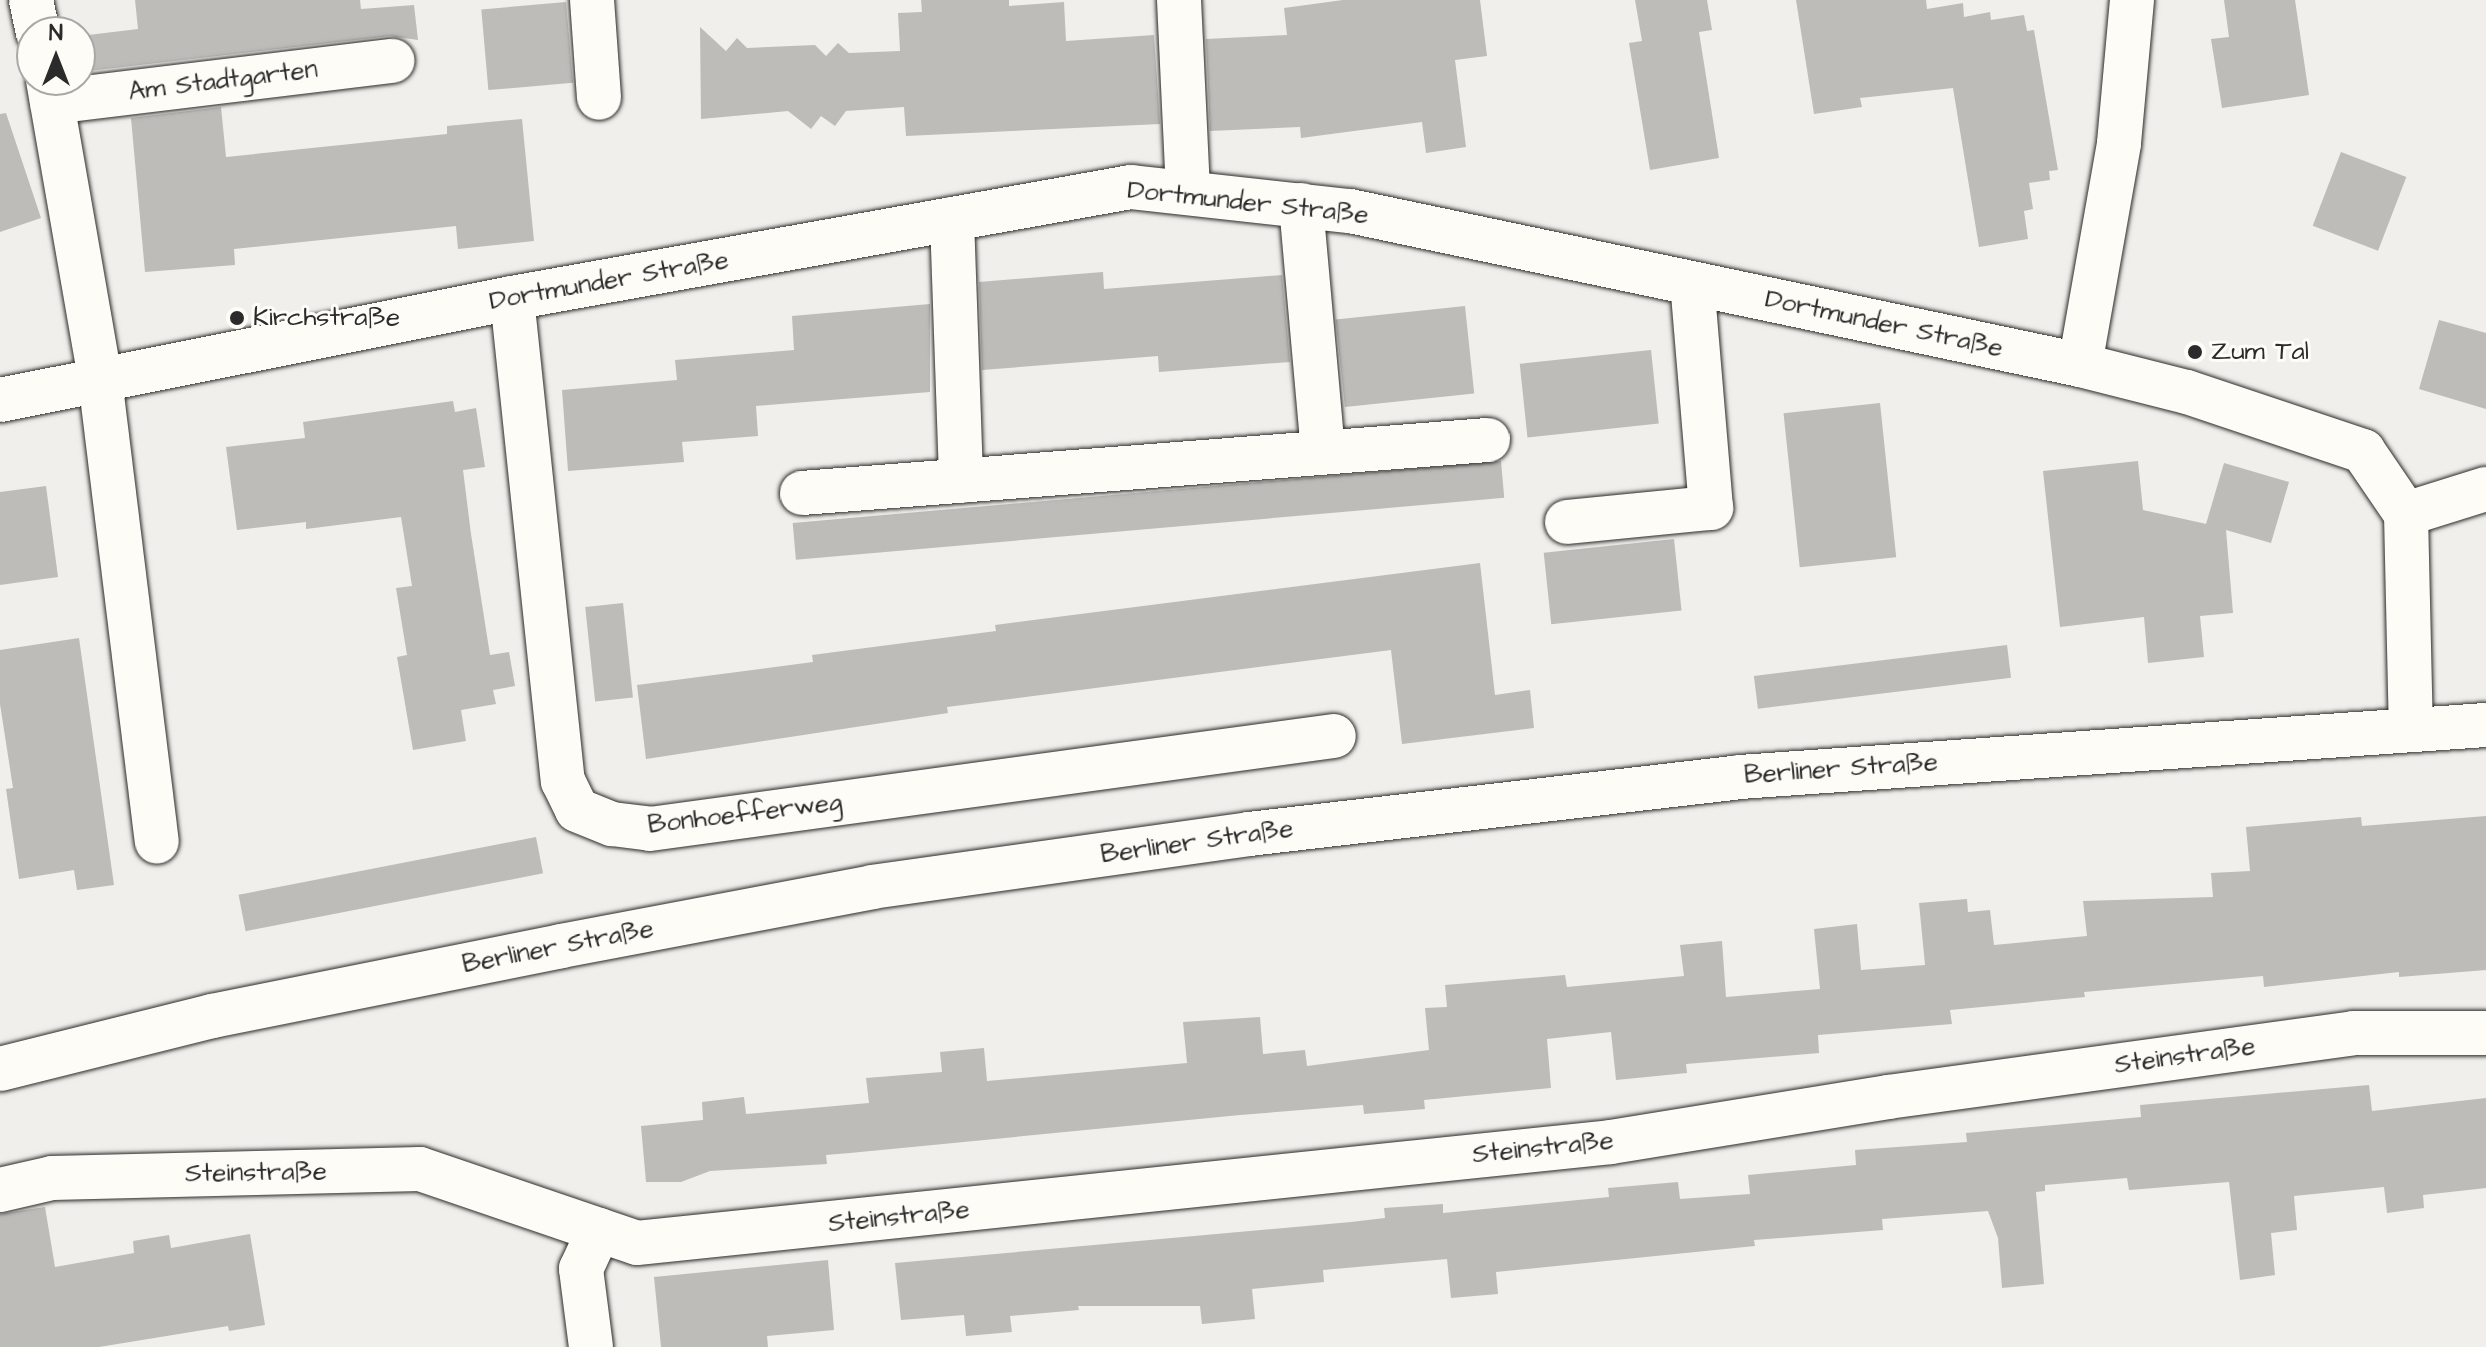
<!DOCTYPE html>
<meta charset="utf-8">
<style>
body{margin:0}
#map{position:relative;width:2486px;height:1347px;overflow:hidden;background:#f0efeb;font-family:"Architects Daughter",sans-serif}
div>[style]{position:absolute}
[style*='--x']{left:calc(var(--x)*1px);top:calc(var(--y)*1px);width:calc(var(--w)*1px);rotate:calc(var(--a)*1deg)}
.building>*{inset:0;background:#bdbcb8;transform-origin:0 0}
.roads{filter:drop-shadow(0 0 2px #2b2b2b) drop-shadow(0 0 2px #2b2b2b)}
.minor>*{height:44px;margin:-22px;padding:0 22px;transform-origin:22px;border-radius:22px;background:#fdfcf7}
.major>*{height:44px;margin:-22px;padding:0 22px;transform-origin:22px;border-radius:22px;background:#fdfcf7}
.dots>*{width:22px;height:22px;translate:-50% -50%;box-sizing:border-box;border:4px solid #fdfcf7;border-radius:50%}
span{translate:-50% -50%;white-space:nowrap;text-align:center;line-height:1.15;-webkit-text-stroke:6px #fdfcf7;paint-order:stroke}
.street-label{font-size:26px;color:#2b2b2b}
.poi-label{font-size:26px;color:#2b2b2b}
.left{translate:0 -50%;text-align:left}
.north{position:absolute;left:16px;top:16px;width:80px;height:80px;box-sizing:border-box;background:#fdfcf7;border:2px solid #a9a8a5;border-radius:50%;rotate:0deg;font-size:22px;font-weight:700;line-height:32px;text-align:center;color:#2b2b2b}
.north::after{content:'';display:block;margin:auto;width:28px;height:36px;background:#2b2b2b;clip-path:polygon(50% 0,100% 100%,50% 72%,0 100%)}
</style>
<div id="map">
<div class="building">
<i style="clip-path:polygon(135px 0,360px 0,361px 9px,414px 5px,418px 40px,390px 36px,80px 72px,80px 36px,138px 29px)"></i>
<i style="clip-path:polygon(921px 0,1009px 0,1009px 6px,1064px 2px,1066px 41px,1154px 35px,1160px 124px,906px 136px,904px 107px,846px 111px,835px 126px,821px 116px,811px 129px,788px 111px,701px 119px,700px 27px,726px 51px,737px 38px,747px 48px,815px 45px,826px 56px,838px 43px,849px 53px,900px 51px,898px 13px,922px 12px)"></i>
<i style="clip-path:polygon(1343px 0,1480px 0,1487px 56px,1455px 60px,1466px 147px,1426px 153px,1422px 122px,1301px 138px,1300px 127px,1210px 131px,1206px 39px,1287px 35px,1284px 8px)"></i>
<i style="clip-path:polygon(1635px 0,1707px 0,1712px 30px,1699px 32px,1719px 158px,1650px 170px,1629px 43px,1642px 41px)"></i>
<i style="clip-path:polygon(1796px 0,1926px 0,1927px 9px,1963px 3px,1964px 17px,1990px 12px,1991px 20px,2024px 15px,2027px 31px,2034px 30px,2058px 170px,2049px 171px,2050px 180px,2029px 183px,2033px 209px,2024px 211px,2028px 239px,1979px 247px,1953px 88px,1860px 98px,1862px 107px,1814px 114px)"></i>
<i style="clip-path:polygon(2224px 0,2295px 0,2309px 95px,2222px 108px,2211px 39px,2229px 37px)"></i>
<i style="left:566px;top:2px;width:81px;height:85px;rotate:85deg"></i>
<i style="clip-path:polygon(221px 107px,226px 157px,447px 134px,447px 126px,522px 119px,534px 241px,458px 249px,456px 226px,234px 249px,235px 265px,145px 272px,131px 118px)"></i>
<i style="clip-path:polygon(6px 113px,41px 218px,0 232px,0 114px)"></i>
<i style="left:2341px;top:152px;width:70px;height:79px;rotate:21deg"></i>
<i style="clip-path:polygon(1103px 272px,1104px 289px,1282px 275px,1290px 362px,1159px 372px,1158px 356px,982px 370px,979px 282px)"></i>
<i style="clip-path:polygon(930px 304px,930px 392px,756px 406px,758px 436px,682px 442px,684px 462px,568px 471px,562px 390px,677px 380px,675px 360px,794px 350px,792px 316px)"></i>
<i style="left:1465px;top:306px;width:88px;height:130px;rotate:84deg"></i>
<i style="clip-path:polygon(2439px 320px,2486px 333px,2486px 409px,2419px 389px)"></i>
<i style="left:1651px;top:350px;width:74px;height:132px;rotate:84deg"></i>
<i style="clip-path:polygon(453px 401px,455px 412px,476px 408px,485px 467px,463px 470px,471px 534px,490px 655px,509px 652px,515px 686px,493px 690px,496px 704px,461px 710px,466px 741px,413px 750px,397px 657px,407px 655px,396px 588px,412px 586px,401px 517px,306px 529px,306px 522px,237px 530px,226px 447px,305px 438px,303px 422px)"></i>
<i style="left:1880px;top:403px;width:155px;height:97px;rotate:84deg"></i>
<i style="left:1501px;top:461px;width:37px;height:711px;rotate:85deg"></i>
<i style="clip-path:polygon(2138px 461px,2143px 510px,2211px 525px,2206px 524px,2224px 463px,2289px 482px,2271px 543px,2226px 530px,2233px 613px,2200px 616px,2204px 657px,2148px 663px,2144px 617px,2060px 627px,2043px 471px)"></i>
<i style="clip-path:polygon(46px 486px,58px 577px,0 585px,0 492px)"></i>
<i style="left:1674px;top:539px;width:72px;height:131px;rotate:84deg"></i>
<i style="clip-path:polygon(1480px 563px,1495px 695px,1530px 690px,1534px 728px,1402px 744px,1391px 650px,947px 707px,948px 713px,646px 759px,637px 685px,813px 662px,812px 655px,996px 631px,995px 625px)"></i>
<i style="left:623px;top:603px;width:95px;height:38px;rotate:84deg"></i>
<i style="clip-path:polygon(79px 638px,114px 885px,77px 890px,74px 870px,19px 879px,6px 789px,13px 788px,0 704px,0 650px)"></i>
<i style="left:2007px;top:645px;width:33px;height:255px;rotate:83deg"></i>
<i style="clip-path:polygon(2486px 816px,2486px 970px,2399px 977px,2399px 972px,2264px 987px,2263px 976px,2084px 992px,2085px 997px,1950px 1010px,1952px 1024px,1818px 1035px,1819px 1053px,1686px 1064px,1687px 1073px,1616px 1080px,1611px 1032px,1547px 1039px,1551px 1088px,1424px 1100px,1425px 1109px,1364px 1114px,1363px 1105px,1240px 1115px,850px 1153px,826px 1155px,827px 1164px,710px 1171px,681px 1182px,646px 1182px,641px 1126px,703px 1120px,702px 1102px,744px 1097px,746px 1114px,869px 1103px,866px 1078px,942px 1072px,940px 1052px,984px 1048px,987px 1081px,1187px 1063px,1183px 1022px,1260px 1017px,1263px 1054px,1305px 1050px,1307px 1066px,1429px 1050px,1425px 1008px,1447px 1007px,1445px 985px,1565px 975px,1567px 987px,1684px 976px,1680px 945px,1722px 941px,1726px 997px,1820px 989px,1814px 929px,1857px 924px,1861px 970px,1925px 965px,1919px 903px,1967px 899px,1968px 912px,1990px 910px,1994px 945px,2087px 936px,2083px 901px,2213px 897px,2211px 873px,2250px 871px,2246px 827px,2361px 817px,2362px 826px)"></i>
<i style="left:536px;top:837px;width:37px;height:303px;rotate:79deg"></i>
<i style="clip-path:polygon(2369px 1085px,2372px 1111px,2486px 1098px,2486px 1188px,2423px 1195px,2424px 1208px,2387px 1213px,2384px 1187px,2294px 1196px,2297px 1230px,2271px 1233px,2275px 1275px,2240px 1280px,2229px 1182px,2129px 1190px,2127px 1178px,2045px 1185px,2045px 1191px,2036px 1192px,2044px 1284px,2002px 1288px,1998px 1238px,1988px 1211px,1882px 1219px,1883px 1230px,1754px 1240px,1755px 1246px,1496px 1272px,1498px 1294px,1451px 1298px,1447px 1259px,1323px 1270px,1324px 1282px,1252px 1289px,1255px 1319px,1202px 1324px,1200px 1306px,1078px 1306px,1079px 1310px,1010px 1316px,1012px 1332px,966px 1336px,964px 1315px,901px 1320px,895px 1263px,1351px 1222px,1385px 1218px,1384px 1208px,1443px 1204px,1443px 1213px,1609px 1197px,1608px 1188px,1678px 1182px,1680px 1199px,1750px 1194px,1748px 1175px,1856px 1165px,1855px 1150px,1967px 1142px,1966px 1133px,2141px 1117px,2140px 1105px)"></i>
<i style="clip-path:polygon(45px 1207px,55px 1267px,134px 1253px,133px 1241px,169px 1235px,171px 1248px,250px 1234px,265px 1325px,229px 1331px,228px 1326px,99px 1347px,0 1347px,0 1214px)"></i>
<i style="clip-path:polygon(828px 1260px,834px 1330px,767px 1336px,768px 1347px,661px 1347px,654px 1277px)"></i>
</div>
<div class="roads">
<div class="minor">
<i style="--x:31;--y:0;--w:33;--a:78"></i>
<i style="--x:592;--y:0;--w:98;--a:85.9"></i>
<i style="--x:1179;--y:0;--w:193;--a:87.3"></i>
<i style="--x:48;--y:80;--w:303;--a:80.1"></i>
<i style="--x:100;--y:379;--w:466;--a:83"></i>
<i style="--x:52;--y:102;--w:343;--a:-6.9"></i>
<i style="--x:1301;--y:205;--w:248;--a:84.9"></i>
<i style="--x:952;--y:219;--w:262;--a:88"></i>
<i style="--x:512;--y:298;--w:486;--a:84"></i>
<i style="--x:563;--y:781;--w:32;--a:64"></i>
<i style="--x:577;--y:810;--w:38;--a:22"></i>
<i style="--x:612;--y:824;--w:38;--a:7"></i>
<i style="--x:650;--y:829;--w:690;--a:-7.74"></i>
<i style="--x:2080;--y:365;--w:225;--a:-80"></i>
<i style="--x:2119;--y:143;--w:144;--a:-84.8"></i>
<i style="--x:0;--y:400;--w:522;--a:-11.27"></i>
<i style="--x:512;--y:298;--w:629;--a:-10.17"></i>
<i style="--x:1131;--y:187;--w:220;--a:6.3"></i>
<i style="--x:1350;--y:211;--w:746;--a:11.91"></i>
<i style="--x:2080;--y:365;--w:110;--a:14.2"></i>
<i style="--x:2187;--y:392;--w:186;--a:18.5"></i>
<i style="--x:2363;--y:451;--w:76;--a:55.7"></i>
<i style="--x:2406;--y:514;--w:216;--a:88.7"></i>
<i style="--x:802;--y:493;--w:688;--a:-4.42"></i>
<i style="--x:2406;--y:514;--w:84;--a:-17.4"></i>
<i style="--x:1567;--y:522;--w:145;--a:-5.6"></i>
<i style="--x:1711;--y:508;--w:225;--a:-94.8"></i>
<i style="--x:0;--y:1190;--w:53;--a:-13"></i>
<i style="--x:52;--y:1178;--w:368;--a:-1.4"></i>
<i style="--x:420;--y:1169;--w:229;--a:18.8"></i>
<i style="--x:637;--y:1243;--w:979;--a:-5.92"></i>
<i style="--x:1611;--y:1142;--w:281;--a:-9.2"></i>
<i style="--x:1888;--y:1097;--w:469;--a:-7.8"></i>
<i style="--x:2353;--y:1033;--w:133;--a:0"></i>
<i style="--x:591;--y:1347;--w:79;--a:-97.3"></i>
<i style="--x:581;--y:1269;--w:43;--a:-65.2"></i>
</div>
<div class="major">
<i style="--x:0;--y:1069;--w:219;--a:-14"></i>
<i style="--x:212;--y:1016;--w:356;--a:-11.3"></i>
<i style="--x:561;--y:946;--w:317;--a:-10.7"></i>
<i style="--x:872;--y:887;--w:381;--a:-8"></i>
<i style="--x:1249;--y:834;--w:494;--a:-6.6"></i>
<i style="--x:1740;--y:777;--w:748;--a:-3.99"></i>
</div>
</div>
<div class="dots">
<i style="left:237px;top:318px;background:#2b2b2b"></i>
<i style="left:2195px;top:352px;background:#2b2b2b"></i>
</div>
<div class="street-label">
<span style="left:223px;top:81px;rotate:-7deg">Am Stadtgarten</span>
<span style="left:1248px;top:203px;rotate:6deg">Dortmunder Straße</span>
<span style="left:609px;top:281px;rotate:-10deg">Dortmunder Straße</span>
<span style="left:1884px;top:324px;rotate:12deg">Dortmunder Straße</span>
<span style="left:1841px;top:769px;rotate:-4deg">Berliner Straße</span>
<span style="left:745px;top:814px;rotate:-7deg">Bonhoefferweg</span>
<span style="left:1197px;top:842px;rotate:-8deg">Berliner Straße</span>
<span style="left:558px;top:947px;rotate:-11deg">Berliner Straße</span>
<span style="left:2185px;top:1056px;rotate:-8deg">Steinstraße</span>
<span style="left:1543px;top:1148px;rotate:-6deg">Steinstraße</span>
<span style="left:256px;top:1173px;rotate:-1deg">Steinstraße</span>
<span style="left:899px;top:1217px;rotate:-6deg">Steinstraße</span>
</div>
<div class="poi-label">
<span class="left" style="left:253px;top:318px">Kirchstraße</span>
<span class="left" style="left:2211px;top:352px">Zum Tal</span>
</div>
<div class="north">N</div>
</div>
